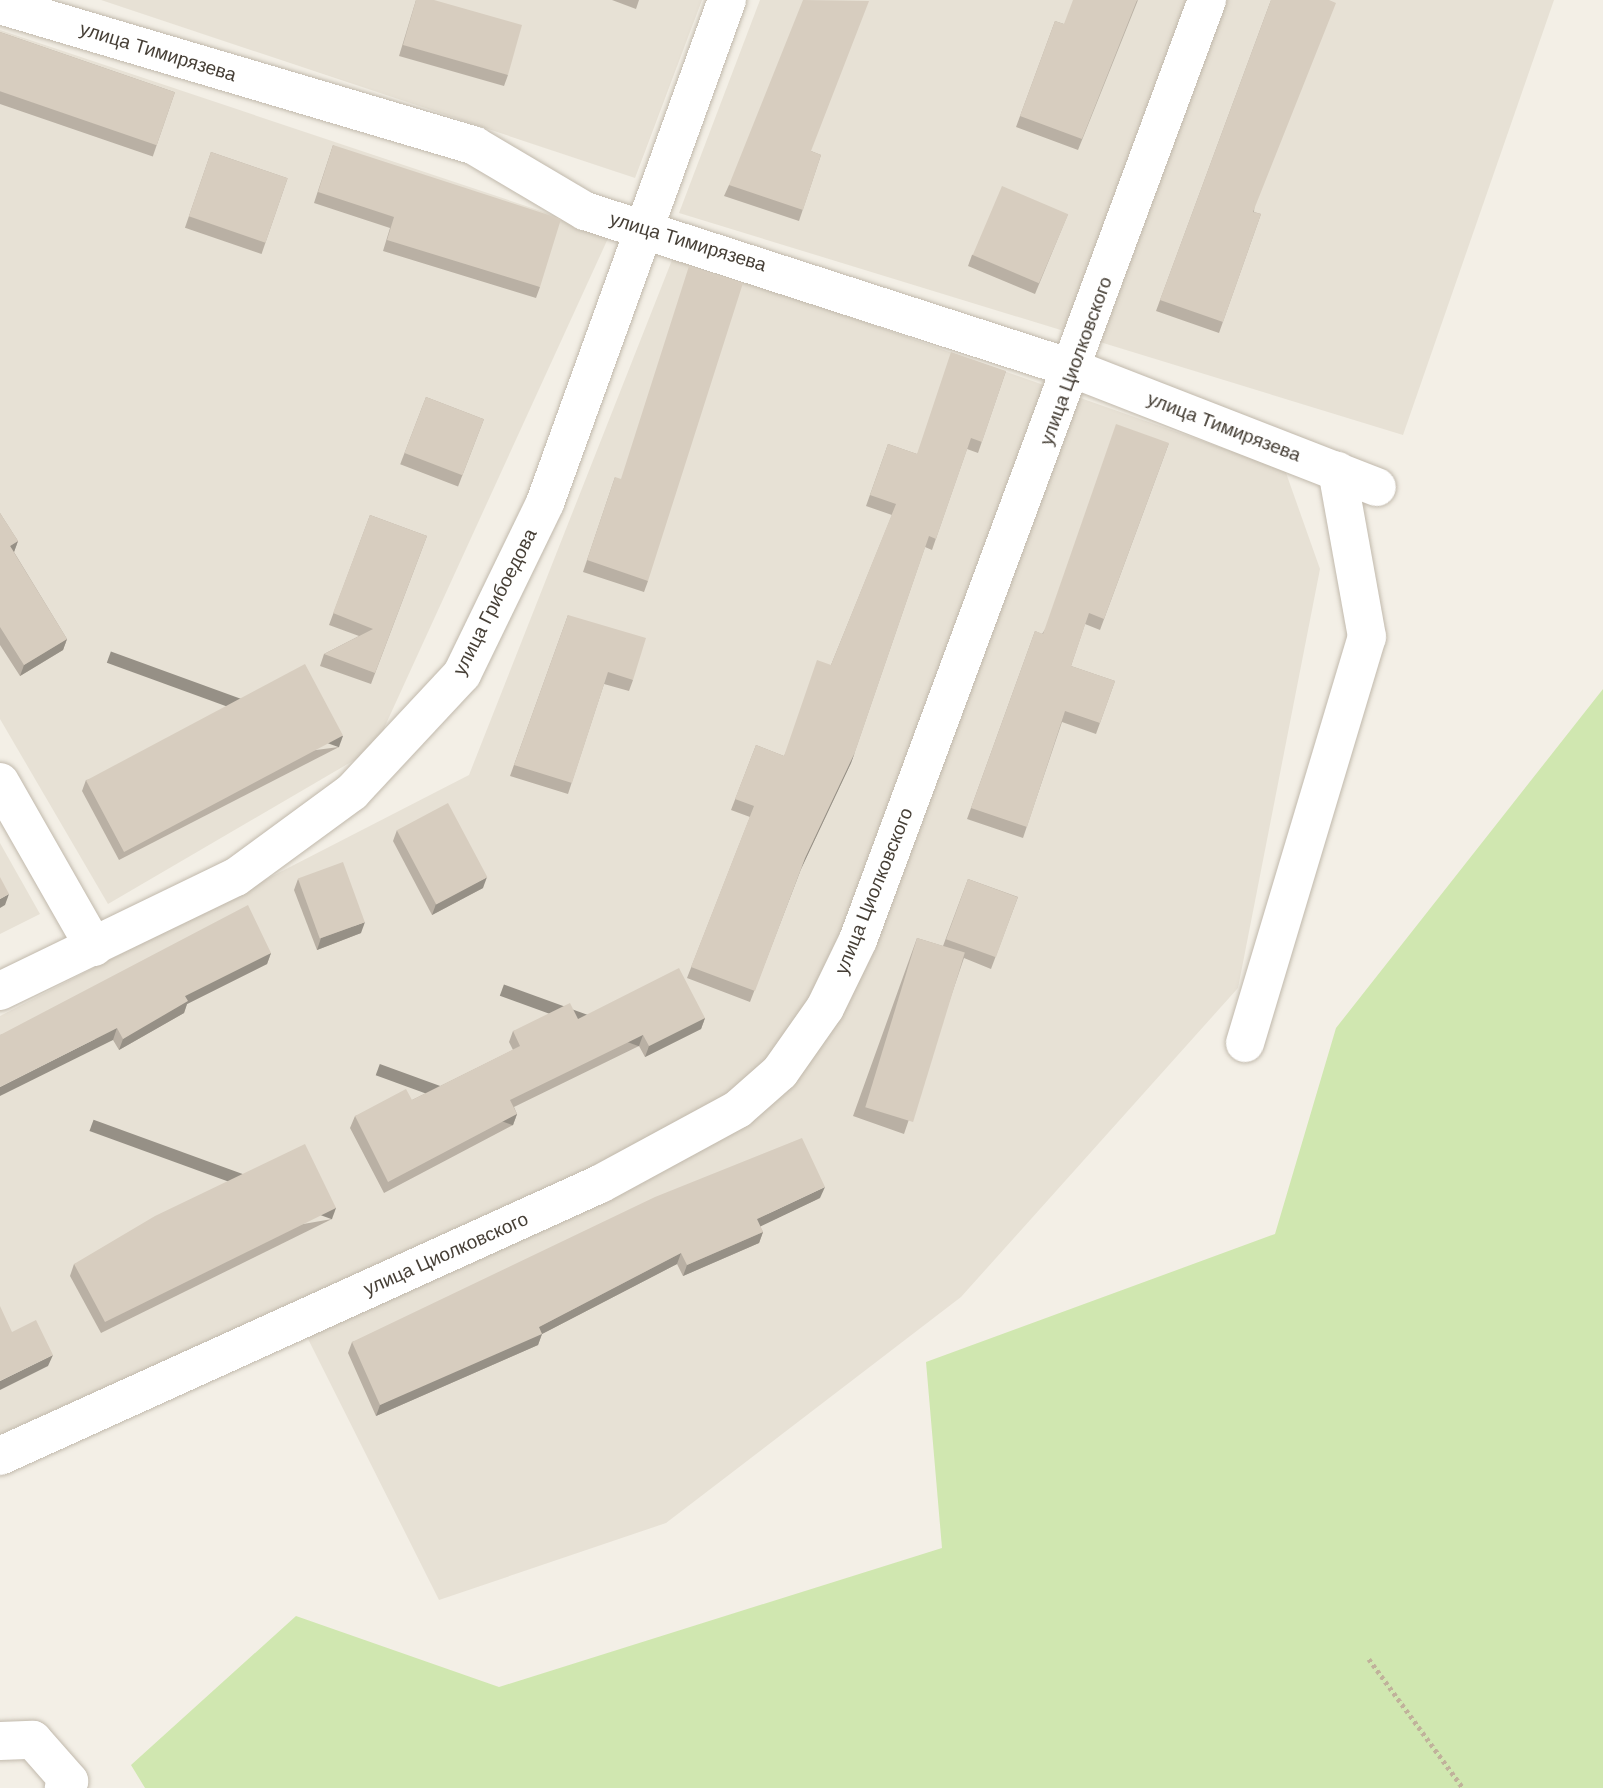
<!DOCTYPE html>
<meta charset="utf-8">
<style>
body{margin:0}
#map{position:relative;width:1603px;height:1788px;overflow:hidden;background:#f3efe6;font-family:"DM Sans",sans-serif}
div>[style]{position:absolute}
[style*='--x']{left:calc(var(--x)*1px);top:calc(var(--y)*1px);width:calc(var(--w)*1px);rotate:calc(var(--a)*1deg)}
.residential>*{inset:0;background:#e7e1d5}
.green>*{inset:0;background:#d0e7b0}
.path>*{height:4.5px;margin-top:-2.25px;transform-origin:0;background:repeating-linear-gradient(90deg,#c0b29b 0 3.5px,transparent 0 7px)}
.roads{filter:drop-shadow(0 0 2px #c1b9ac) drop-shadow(0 0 2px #c1b9ac)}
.minor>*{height:38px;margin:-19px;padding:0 19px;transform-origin:19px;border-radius:19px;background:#fff}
.wall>*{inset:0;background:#b9b0a4;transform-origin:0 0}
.shaded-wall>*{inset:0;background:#969086;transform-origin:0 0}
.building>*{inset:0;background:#d7cdbf;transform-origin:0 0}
span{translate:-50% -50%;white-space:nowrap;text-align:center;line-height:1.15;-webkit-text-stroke:6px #fff;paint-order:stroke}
.street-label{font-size:19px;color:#463f36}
</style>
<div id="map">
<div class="residential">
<i style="clip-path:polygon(101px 0,702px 0,635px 178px)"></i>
<i style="clip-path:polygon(760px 0,1554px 0,1403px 435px,679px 213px)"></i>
<i style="clip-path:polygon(0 30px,610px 234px,375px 748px,108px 904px,0 719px)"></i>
<i style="clip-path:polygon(674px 255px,1285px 470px,1320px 569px,1238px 988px,961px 1297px,666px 1523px,439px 1600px,291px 1305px,0 1434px,0 1016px,469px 775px)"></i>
<i style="clip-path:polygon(0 843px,40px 914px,0 934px)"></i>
</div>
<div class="green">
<i style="clip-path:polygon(1603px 689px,1603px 1788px,145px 1788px,131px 1765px,296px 1616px,499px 1687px,942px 1548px,926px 1362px,1275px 1234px,1336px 1028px)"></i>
</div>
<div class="path">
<i style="--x:1369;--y:1659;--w:160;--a:53.9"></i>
</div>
<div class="roads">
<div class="minor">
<i style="--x:0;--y:5;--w:495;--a:16.5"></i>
<i style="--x:475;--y:146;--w:128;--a:30.6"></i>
<i style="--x:585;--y:211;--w:514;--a:17.91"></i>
<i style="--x:1074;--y:369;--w:325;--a:21.3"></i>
<i style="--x:0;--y:782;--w:190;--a:60.3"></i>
<i style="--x:0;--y:991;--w:262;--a:-25.8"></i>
<i style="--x:236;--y:877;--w:144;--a:-36.2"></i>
<i style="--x:352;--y:792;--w:161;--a:-47"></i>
<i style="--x:462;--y:674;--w:190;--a:-64.1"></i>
<i style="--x:545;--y:503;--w:535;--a:-70.11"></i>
<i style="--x:1245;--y:1043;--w:424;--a:-73.3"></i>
<i style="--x:1367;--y:637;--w:169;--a:-100.2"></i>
<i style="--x:0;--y:1456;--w:659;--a:-24.39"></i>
<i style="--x:600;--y:1184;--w:157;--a:-28.5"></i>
<i style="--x:738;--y:1109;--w:56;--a:-41.4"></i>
<i style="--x:780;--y:1072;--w:78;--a:-54.9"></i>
<i style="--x:825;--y:1008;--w:76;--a:-64.1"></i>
<i style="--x:858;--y:940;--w:1003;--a:-69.63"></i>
<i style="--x:0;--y:1741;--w:33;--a:-2"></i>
<i style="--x:33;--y:1740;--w:55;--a:48.7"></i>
<i style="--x:69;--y:1781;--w:9;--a:126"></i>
</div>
</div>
<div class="wall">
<i style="clip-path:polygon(416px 0,508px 75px,504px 86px,399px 56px)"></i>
<i style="clip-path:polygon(612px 0,639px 0,636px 9px)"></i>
<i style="clip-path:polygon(1138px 0,1078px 150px,1016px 127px,1055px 21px,1064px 24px)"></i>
<i style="clip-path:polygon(1271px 0,1254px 212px,1261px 214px,1219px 333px,1156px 311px)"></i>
<i style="left:0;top:32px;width:185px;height:68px;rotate:19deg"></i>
<i style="clip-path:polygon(333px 145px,540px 287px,536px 298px,383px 251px,390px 228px,314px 203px)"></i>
<i style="clip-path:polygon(811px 151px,821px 155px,799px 221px,724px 196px,729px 185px)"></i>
<i style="left:211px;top:152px;width:81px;height:80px;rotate:19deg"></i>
<i style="clip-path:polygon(1068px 214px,1035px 294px,968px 266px,972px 255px)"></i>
<i style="clip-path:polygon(1006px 371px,978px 453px,967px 449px,932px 550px,925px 547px,851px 763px,801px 869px,750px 1002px,687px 978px,750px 817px,731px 810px,756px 745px,784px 756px,831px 665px,892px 515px,866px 506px,888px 444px,917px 454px)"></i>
<i style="left:426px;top:397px;width:62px;height:72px;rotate:21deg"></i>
<i style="clip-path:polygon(1169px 443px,1100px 630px,1085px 624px,1071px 666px,1115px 681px,1096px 734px,1062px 722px,1023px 838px,967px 819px,1035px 631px,1042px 634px)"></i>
<i style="clip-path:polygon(615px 477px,648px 581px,644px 592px,583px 572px)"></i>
<i style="clip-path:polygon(0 513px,18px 541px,14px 552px,67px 639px,63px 650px,20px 676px,0 645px)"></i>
<i style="clip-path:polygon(370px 515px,427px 536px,371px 684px,320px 666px,324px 654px,359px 636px,329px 625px)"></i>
<i style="clip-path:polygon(568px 615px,633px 680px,629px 691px,604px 684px,568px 794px,510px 776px)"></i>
<i style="clip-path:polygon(339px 747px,119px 860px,82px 791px,86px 780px)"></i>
<i style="clip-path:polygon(397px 830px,483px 888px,432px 915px,393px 841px)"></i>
<i style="clip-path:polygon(298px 879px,361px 933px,317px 950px,294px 890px)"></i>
<i style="clip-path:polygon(968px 879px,1018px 897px,991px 969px,964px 958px,904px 1134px,853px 1116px,917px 938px,943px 946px)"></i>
<i style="clip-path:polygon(271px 953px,267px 964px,187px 1004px,184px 1013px,119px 1050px,113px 1040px,0 1035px)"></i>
<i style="clip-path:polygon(705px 1018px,701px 1029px,645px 1057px,639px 1046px,514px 1107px,517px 1114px,513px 1125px,384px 1193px,350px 1128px,355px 1116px,412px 1100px,513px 1050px,509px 1042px,513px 1031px,578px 1019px)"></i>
<i style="clip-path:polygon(820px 1198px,760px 1226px,763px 1232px,759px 1243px,683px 1276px,677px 1264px,542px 1334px,538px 1345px,376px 1416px,348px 1353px,352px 1342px)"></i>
<i style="clip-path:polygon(332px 1219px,101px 1333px,70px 1276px,74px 1264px)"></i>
</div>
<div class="shaded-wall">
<i style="clip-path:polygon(18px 541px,14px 552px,10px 546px)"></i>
<i style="clip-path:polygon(67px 639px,63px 650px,20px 676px,24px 665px)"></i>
<i style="left:343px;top:736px;width:12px;height:247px;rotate:110deg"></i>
<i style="clip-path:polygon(855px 752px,851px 763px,801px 869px,750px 1002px,805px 858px)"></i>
<i style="clip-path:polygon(487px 877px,483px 888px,432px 915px,436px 904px)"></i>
<i style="clip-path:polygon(9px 894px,5px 905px,0 908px,0 899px)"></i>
<i style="clip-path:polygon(365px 922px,361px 933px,317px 950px,321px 938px)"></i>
<i style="clip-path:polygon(271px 953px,267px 964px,187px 1004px,184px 1013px,119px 1050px,123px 1039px,185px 996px)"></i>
<i style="clip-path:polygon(705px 1018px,701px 1029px,645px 1057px,649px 1046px)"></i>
<i style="clip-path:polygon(117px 1028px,113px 1040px,0 1096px,0 1087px)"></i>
<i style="left:643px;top:1035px;width:12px;height:148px;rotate:110deg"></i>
<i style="left:517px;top:1114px;width:12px;height:146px;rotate:110deg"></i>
<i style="clip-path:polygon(825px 1187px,820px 1198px,753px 1230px,757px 1219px)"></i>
<i style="left:336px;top:1208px;width:12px;height:258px;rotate:110deg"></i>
<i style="clip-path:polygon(763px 1232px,759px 1243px,683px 1276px,687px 1265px)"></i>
<i style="clip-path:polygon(681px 1253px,677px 1264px,542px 1334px,538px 1345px,376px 1416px,380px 1405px,539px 1327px)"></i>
<i style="clip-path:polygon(53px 1355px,48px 1366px,0 1390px,0 1381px)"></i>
</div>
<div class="building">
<i style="clip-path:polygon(416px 0,434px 0,522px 25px,508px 75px,403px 45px)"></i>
<i style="clip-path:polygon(803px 0,869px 1px,811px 151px,821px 155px,803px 210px,729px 185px)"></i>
<i style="clip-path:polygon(1073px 0,1137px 0,1082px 139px,1020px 116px,1055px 21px,1064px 24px)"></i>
<i style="clip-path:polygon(1271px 0,1329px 0,1336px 3px,1253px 212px,1261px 214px,1223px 322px,1160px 300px)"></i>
<i style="left:0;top:32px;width:185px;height:56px;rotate:19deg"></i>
<i style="clip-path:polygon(333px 145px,561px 219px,540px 287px,387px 240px,394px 217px,318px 192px)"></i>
<i style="left:211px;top:152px;width:81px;height:68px;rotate:19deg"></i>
<i style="left:1002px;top:186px;width:72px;height:75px;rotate:23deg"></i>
<i style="clip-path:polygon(689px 266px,743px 283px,648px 581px,587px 560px,615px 477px,621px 479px)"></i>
<i style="clip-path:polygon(951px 352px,1006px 371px,982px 442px,971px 438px,936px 539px,929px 536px,855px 752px,805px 858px,755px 991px,691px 967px,754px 806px,735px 799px,756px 745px,784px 756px,817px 660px,831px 665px,896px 504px,870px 495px,888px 444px,917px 454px)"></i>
<i style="left:426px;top:397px;width:62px;height:60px;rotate:21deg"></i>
<i style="clip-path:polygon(1116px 424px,1169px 443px,1104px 619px,1089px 613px,1071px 666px,1115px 681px,1100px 723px,1065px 711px,1027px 827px,971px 808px,1035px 631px,1043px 634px)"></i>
<i style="clip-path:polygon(0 513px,18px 541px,10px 546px,67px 639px,24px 665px,0 627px)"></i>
<i style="clip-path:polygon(370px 515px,427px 536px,375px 673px,324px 654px,373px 629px,333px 613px)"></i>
<i style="clip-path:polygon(568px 615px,646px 638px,633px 680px,608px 672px,572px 783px,514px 765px)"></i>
<i style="left:305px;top:664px;width:81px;height:248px;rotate:62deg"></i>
<i style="left:448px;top:803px;width:84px;height:58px;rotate:62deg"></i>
<i style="left:343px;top:862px;width:64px;height:48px;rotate:70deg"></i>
<i style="clip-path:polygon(0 877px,9px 894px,0 899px)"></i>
<i style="left:968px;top:879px;width:53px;height:64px;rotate:20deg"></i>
<i style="clip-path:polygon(248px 905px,271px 953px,185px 996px,188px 1001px,123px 1039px,117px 1028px,0 1087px,0 1035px)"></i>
<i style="left:917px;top:938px;width:50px;height:177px;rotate:17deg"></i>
<i style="clip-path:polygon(679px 968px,705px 1018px,649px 1046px,643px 1035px,510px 1100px,517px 1114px,388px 1182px,355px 1116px,406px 1089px,412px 1100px,520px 1046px,513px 1031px,570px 1003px,578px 1019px)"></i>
<i style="clip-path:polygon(802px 1138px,825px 1187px,757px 1219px,763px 1232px,687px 1265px,681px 1253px,539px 1327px,542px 1334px,380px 1405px,352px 1342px,655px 1197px)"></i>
<i style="clip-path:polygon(305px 1144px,336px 1208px,105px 1322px,74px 1264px,155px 1216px)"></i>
<i style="clip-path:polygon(0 1306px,12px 1332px,36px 1320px,53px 1355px,0 1381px)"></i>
</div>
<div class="street-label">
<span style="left:158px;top:52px;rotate:17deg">улица Тимирязева</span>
<span style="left:688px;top:242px;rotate:17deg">улица Тимирязева</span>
<span style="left:1076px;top:361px;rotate:-70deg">улица Циолковского</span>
<span style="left:1224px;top:427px;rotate:21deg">улица Тимирязева</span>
<span style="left:495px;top:602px;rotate:-63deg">улица Грибоедова</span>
<span style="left:874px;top:891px;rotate:-68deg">улица Циолковского</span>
<span style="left:446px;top:1254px;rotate:-24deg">улица Циолковского</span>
</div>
</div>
